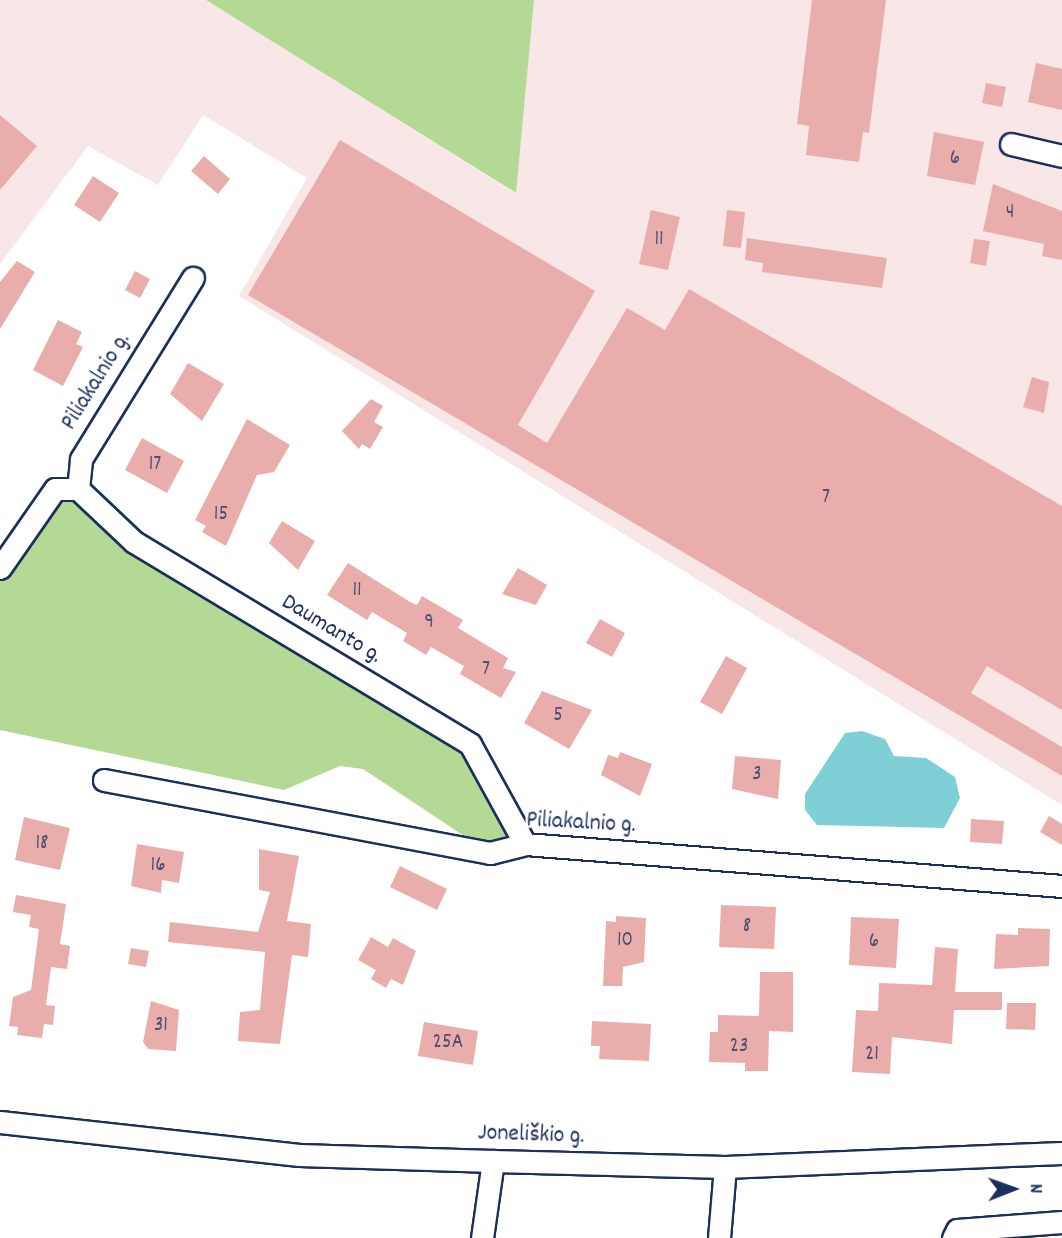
<!DOCTYPE html>
<meta charset="utf-8">
<style>
body{margin:0}
#map{position:relative;width:1062px;height:1238px;overflow:hidden;background:#fff;font-family:Dekko,sans-serif}
div>[style]{position:absolute}
.built>*{inset:0;background:#f8e7e6}
.green>*{inset:0;background:#b4d994}
.water>*{inset:0;background:#7fd0d6}
.building>*{inset:0;background:#e9aeab}
.roads{filter:drop-shadow(2px 0 #1b2f5e) drop-shadow(-2px 0 #1b2f5e) drop-shadow(0 2px #1b2f5e) drop-shadow(0 -2px #1b2f5e)}
.street>*{height:21px;margin:-10.5px;padding:0 10.5px;transform-origin:10.5px;border-radius:10.5px;background:#fff}
span{translate:-50% -50%;white-space:nowrap;text-align:center;line-height:1.15;-webkit-text-stroke:5px #fff;paint-order:stroke}
.number-label{font-size:21px;color:#4e4f71}
.number-label span{-webkit-text-stroke-width:0}
.street-label{font-size:24px;color:#1b2f5e}
.north{position:absolute;left:978px;top:1154px;width:70px;height:70px;-webkit-text-stroke:5px #fff;paint-order:stroke;rotate:89deg;font-size:19px;font-weight:700;line-height:28px;text-align:center;color:#1b2f5e}
.north::after{content:'';display:block;margin:auto;width:24px;height:32px;background:#1b2f5e;clip-path:polygon(50% 0,100% 100%,50% 72%,0 100%)}
</style>
<div id="map">
<div class="built">
<i style="clip-path:polygon(0 0,206px 0,515px 193px,534px 0,1062px 0,1062px 805px,239px 296px,307px 178px,203px 115px,158px 185px,88px 146px,0 264px)"></i>
</div>
<div class="green">
<i style="clip-path:polygon(206px 0,534px 0,516px 193px)"></i>
<i style="clip-path:polygon(55px 489px,78px 489px,103px 518px,470px 744px,525px 844px,490px 853px,363px 769px,340px 766px,284px 790px,0 730px,0 568px)"></i>
</div>
<div class="water">
<i style="clip-path:polygon(862px 731px,885px 739px,894px 756px,926px 758px,955px 777px,960px 798px,944px 828px,817px 825px,805px 810px,805px 794px,845px 733px)"></i>
</div>
<div class="building">
<i style="clip-path:polygon(812px 0,886px 0,869px 133px,863px 132px,859px 162px,806px 155px,809px 126px,797px 124px)"></i>
<i style="clip-path:polygon(1036px 63px,1062px 69px,1062px 110px,1028px 102px)"></i>
<i style="clip-path:polygon(986px 83px,1006px 87px,1002px 107px,982px 103px)"></i>
<i style="clip-path:polygon(0 115px,37px 146px,0 190px)"></i>
<i style="clip-path:polygon(934px 132px,984px 142px,975px 185px,927px 176px)"></i>
<i style="clip-path:polygon(340px 140px,595px 291px,518px 425px,547px 443px,627px 308px,665px 330px,689px 289px,1062px 506px,1062px 710px,987px 666px,971px 693px,1062px 747px,1062px 776px,248px 295px)"></i>
<i style="clip-path:polygon(204px 156px,230px 179px,218px 194px,191px 171px)"></i>
<i style="clip-path:polygon(93px 176px,119px 193px,100px 222px,74px 205px)"></i>
<i style="clip-path:polygon(993px 184px,1062px 211px,1062px 260px,1042px 256px,1044px 244px,983px 231px)"></i>
<i style="clip-path:polygon(651px 210px,680px 217px,668px 270px,639px 264px)"></i>
<i style="clip-path:polygon(727px 210px,745px 212px,741px 248px,723px 246px)"></i>
<i style="clip-path:polygon(747px 238px,887px 258px,882px 288px,762px 272px,763px 263px,745px 260px)"></i>
<i style="clip-path:polygon(974px 239px,990px 241px,986px 266px,970px 263px)"></i>
<i style="clip-path:polygon(17px 261px,35px 272px,0 329px,0 282px)"></i>
<i style="clip-path:polygon(135px 271px,150px 279px,140px 298px,125px 290px)"></i>
<i style="clip-path:polygon(58px 320px,82px 332px,76px 344px,83px 347px,63px 386px,33px 370px)"></i>
<i style="clip-path:polygon(188px 363px,224px 384px,202px 421px,170px 394px)"></i>
<i style="clip-path:polygon(1032px 377px,1049px 382px,1044px 413px,1023px 407px)"></i>
<i style="clip-path:polygon(371px 399px,383px 406px,374px 422px,383px 427px,370px 449px,362px 444px,359px 449px,342px 431px)"></i>
<i style="clip-path:polygon(247px 419px,290px 445px,274px 472px,257px 475px,226px 546px,202px 532px,206px 526px,195px 520px)"></i>
<i style="clip-path:polygon(142px 438px,184px 461px,167px 493px,125px 470px)"></i>
<i style="clip-path:polygon(282px 521px,315px 541px,298px 570px,269px 543px)"></i>
<i style="clip-path:polygon(348px 563px,410px 602px,417px 605px,422px 596px,463px 620px,458px 628px,508px 658px,503px 668px,516px 672px,501px 698px,460px 674px,464px 666px,431px 647px,426px 655px,403px 641px,407px 633px,372px 612px,367px 620px,327px 595px)"></i>
<i style="clip-path:polygon(518px 568px,547px 585px,536px 605px,502px 594px)"></i>
<i style="clip-path:polygon(600px 619px,625px 633px,612px 657px,586px 643px)"></i>
<i style="clip-path:polygon(726px 656px,747px 668px,722px 714px,700px 702px)"></i>
<i style="clip-path:polygon(542px 691px,592px 710px,569px 749px,524px 723px)"></i>
<i style="clip-path:polygon(620px 752px,652px 764px,640px 796px,601px 775px,608px 755px,618px 758px)"></i>
<i style="clip-path:polygon(735px 756px,781px 760px,778px 799px,732px 789px)"></i>
<i style="clip-path:polygon(1049px 816px,1062px 824px,1062px 845px,1040px 832px)"></i>
<i style="clip-path:polygon(24px 817px,70px 828px,60px 870px,15px 860px)"></i>
<i style="clip-path:polygon(971px 819px,1004px 821px,1002px 844px,970px 842px)"></i>
<i style="clip-path:polygon(137px 844px,184px 852px,179px 883px,162px 880px,161px 893px,131px 886px)"></i>
<i style="clip-path:polygon(259px 849px,299px 856px,287px 921px,311px 924px,308px 957px,292px 955px,280px 1044px,238px 1041px,240px 1012px,260px 1010px,265px 952px,168px 942px,170px 922px,258px 932px,270px 892px,259px 890px)"></i>
<i style="clip-path:polygon(400px 866px,447px 889px,437px 910px,390px 887px)"></i>
<i style="clip-path:polygon(16px 895px,66px 904px,60px 944px,70px 946px,67px 969px,51px 967px,46px 1005px,55px 1006px,53px 1025px,44px 1024px,42px 1038px,17px 1035px,18px 1027px,9px 1026px,13px 997px,31px 990px,39px 929px,29px 927px,31px 915px,13px 912px)"></i>
<i style="clip-path:polygon(721px 905px,776px 907px,774px 949px,719px 947px)"></i>
<i style="clip-path:polygon(616px 916px,646px 918px,644px 962px,623px 967px,622px 986px,603px 986px,606px 921px,616px 922px)"></i>
<i style="clip-path:polygon(851px 917px,899px 919px,896px 968px,849px 965px)"></i>
<i style="clip-path:polygon(1018px 928px,1050px 929px,1049px 966px,994px 969px,996px 934px,1018px 935px)"></i>
<i style="clip-path:polygon(371px 937px,388px 947px,393px 938px,416px 951px,403px 985px,391px 979px,386px 988px,371px 979px,376px 970px,358px 960px)"></i>
<i style="clip-path:polygon(935px 947px,958px 949px,955px 992px,1002px 992px,1002px 1010px,954px 1010px,952px 1044px,892px 1037px,890px 1074px,852px 1072px,856px 1010px,878px 1011px,879px 983px,932px 985px)"></i>
<i style="clip-path:polygon(131px 948px,149px 951px,146px 967px,128px 964px)"></i>
<i style="clip-path:polygon(760px 972px,793px 972px,793px 1032px,769px 1031px,768px 1071px,745px 1071px,745px 1063px,709px 1062px,710px 1032px,718px 1032px,718px 1015px,759px 1016px)"></i>
<i style="clip-path:polygon(151px 1001px,179px 1010px,176px 1051px,148px 1049px,143px 1042px)"></i>
<i style="clip-path:polygon(1007px 1003px,1036px 1003px,1035px 1030px,1006px 1029px)"></i>
<i style="clip-path:polygon(592px 1021px,651px 1024px,649px 1061px,599px 1059px,600px 1046px,591px 1046px)"></i>
<i style="clip-path:polygon(424px 1022px,478px 1031px,473px 1065px,418px 1056px)"></i>
</div>
<div class="roads">
<div class="street">
<i style="left:1011px;top:144px;width:52px;rotate:13.2deg"></i>
<i style="left:78px;top:489px;width:77px;rotate:43.4deg"></i>
<i style="left:134px;top:542px;width:392px;rotate:31deg"></i>
<i style="left:470px;top:744px;width:114px;rotate:61.2deg"></i>
<i style="left:0;top:568px;width:96px;rotate:-55.2deg"></i>
<i style="left:55px;top:489px;width:23px"></i>
<i style="left:78px;top:489px;width:30px;rotate:-84deg"></i>
<i style="left:81px;top:459px;width:213px;rotate:-58.3deg"></i>
<i style="left:104px;top:780px;width:393px;rotate:10.7deg"></i>
<i style="left:490px;top:853px;width:36px;rotate:-14deg"></i>
<i style="left:525px;top:844px;width:539px;rotate:4.47deg"></i>
<i style="left:0;top:1122px;width:301px;rotate:6.3deg"></i>
<i style="left:299px;top:1155px;width:194px;rotate:1.8deg"></i>
<i style="left:493px;top:1161px;width:232px;rotate:1.5deg"></i>
<i style="left:725px;top:1167px;width:337px;rotate:-2.4deg"></i>
<i style="left:482px;top:1238px;width:78px;rotate:-81.9deg"></i>
<i style="left:719px;top:1238px;width:71px;rotate:-85.2deg"></i>
<i style="left:953px;top:1238px;width:9px;rotate:-63deg"></i>
<i style="left:957px;top:1230px;width:105px;rotate:-4.4deg"></i>
</div>
</div>
<div class="number-label">
<span style="left:955px;top:159px">6</span>
<span style="left:1010px;top:213px">4</span>
<span style="left:659px;top:240px">11</span>
<span style="left:155px;top:465px">17</span>
<span style="left:826px;top:498px">7</span>
<span style="left:221px;top:515px">15</span>
<span style="left:357px;top:591px">11</span>
<span style="left:429px;top:623px">9</span>
<span style="left:486px;top:670px">7</span>
<span style="left:558px;top:716px">5</span>
<span style="left:757px;top:775px">3</span>
<span style="left:42px;top:844px">18</span>
<span style="left:158px;top:866px">16</span>
<span style="left:747px;top:927px">8</span>
<span style="left:625px;top:941px">10</span>
<span style="left:874px;top:942px">6</span>
<span style="left:161px;top:1026px">31</span>
<span style="left:448px;top:1043px">25A</span>
<span style="left:739px;top:1047px">23</span>
<span style="left:872px;top:1055px">21</span>
</div>
<div class="street-label">
<span style="left:97px;top:382px;rotate:-58deg">Piliakalnio g.</span>
<span style="left:331px;top:630px;rotate:31deg">Daumanto g.</span>
<span style="left:581px;top:824px;rotate:3deg">Piliakalnio g.</span>
<span style="left:531px;top:1136px;rotate:2deg">Joneliškio g.</span>
</div>
<div class="north">N</div>
</div>
